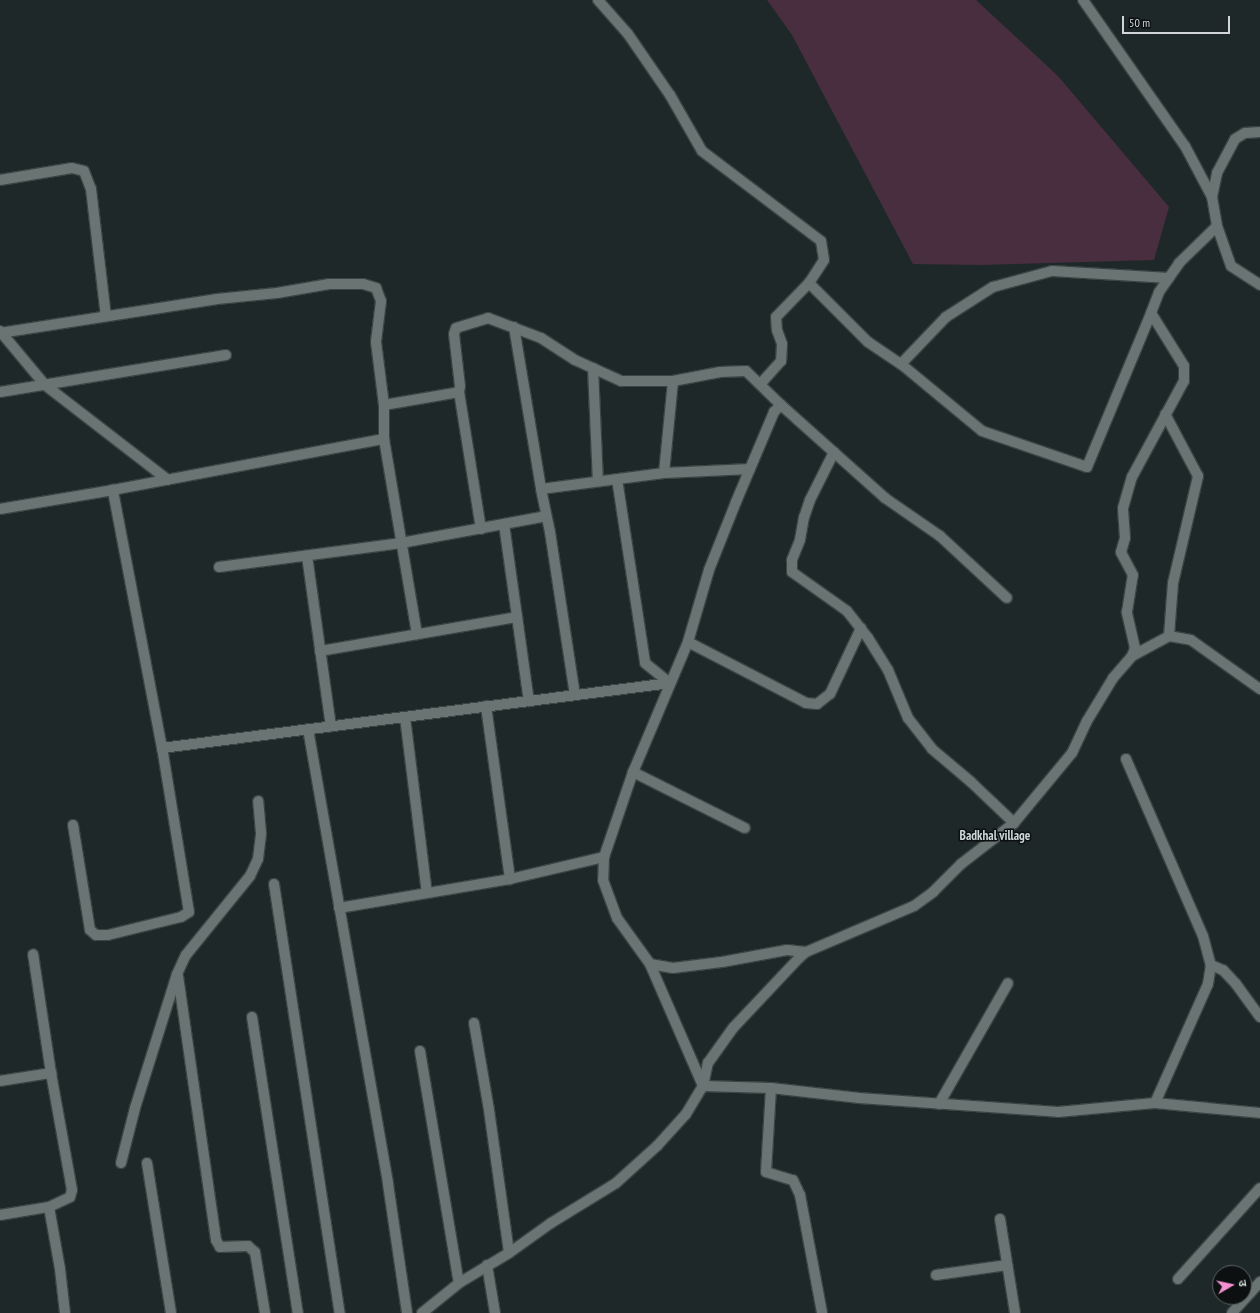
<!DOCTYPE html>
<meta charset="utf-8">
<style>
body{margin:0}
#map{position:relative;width:1260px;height:1313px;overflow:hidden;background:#1e2828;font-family:"PT Sans Narrow","Noto Sans Devanagari",sans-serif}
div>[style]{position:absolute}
.green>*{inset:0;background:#482e3f}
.roads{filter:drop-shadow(1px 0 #3c4444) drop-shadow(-1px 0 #3c4444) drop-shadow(0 1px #3c4444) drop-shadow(0 -1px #3c4444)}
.minor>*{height:10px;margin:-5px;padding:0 5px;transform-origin:5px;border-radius:5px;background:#697473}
span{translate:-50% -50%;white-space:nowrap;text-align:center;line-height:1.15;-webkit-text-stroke:3px #0c1010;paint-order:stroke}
.neighbourhood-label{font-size:13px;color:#cbd8d7;font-weight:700}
.north{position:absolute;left:1212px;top:1265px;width:40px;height:40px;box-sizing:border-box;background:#0c1010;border:1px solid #5b6060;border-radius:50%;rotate:81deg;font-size:11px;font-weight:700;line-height:16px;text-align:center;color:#d1d7d7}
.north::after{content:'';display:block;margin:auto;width:14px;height:18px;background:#f591d3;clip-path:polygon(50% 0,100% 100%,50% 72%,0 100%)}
.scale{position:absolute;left:1122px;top:16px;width:108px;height:18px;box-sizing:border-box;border:2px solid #d1d7d7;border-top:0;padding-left:5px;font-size:12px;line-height:14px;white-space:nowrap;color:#d1d7d7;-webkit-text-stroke:3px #0c1010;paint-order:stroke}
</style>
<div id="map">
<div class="green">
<i style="clip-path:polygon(767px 0,976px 0,1058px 76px,1169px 207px,1154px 260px,979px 265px,913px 264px,792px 35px)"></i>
</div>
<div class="roads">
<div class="minor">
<i style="left:598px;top:0;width:45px;rotate:48.6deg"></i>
<i style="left:628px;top:34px;width:74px;rotate:55.5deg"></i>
<i style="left:670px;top:95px;width:64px;rotate:60.3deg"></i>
<i style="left:702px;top:151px;width:149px;rotate:37.1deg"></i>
<i style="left:821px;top:241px;width:19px;rotate:81deg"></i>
<i style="left:824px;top:260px;width:27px;rotate:123deg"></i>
<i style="left:809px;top:283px;width:47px;rotate:134.1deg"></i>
<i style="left:776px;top:317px;width:13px;rotate:86deg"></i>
<i style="left:777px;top:330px;width:15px;rotate:70deg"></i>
<i style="left:782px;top:344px;width:17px;rotate:93deg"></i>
<i style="left:781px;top:361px;width:31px;rotate:132deg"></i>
<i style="left:1083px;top:0;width:178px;rotate:55.1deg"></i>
<i style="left:1185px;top:146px;width:58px;rotate:62.1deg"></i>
<i style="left:1212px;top:197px;width:29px;rotate:80deg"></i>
<i style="left:1217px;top:226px;width:42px;rotate:70.7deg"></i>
<i style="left:1231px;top:266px;width:35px;rotate:33deg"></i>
<i style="left:0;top:180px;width:73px;rotate:-9.5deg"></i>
<i style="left:72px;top:168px;width:12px;rotate:14deg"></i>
<i style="left:84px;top:171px;width:19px;rotate:69deg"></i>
<i style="left:91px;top:189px;width:128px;rotate:83.3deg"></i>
<i style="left:1212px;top:197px;width:25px;rotate:-78deg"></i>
<i style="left:1217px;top:173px;width:38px;rotate:-62deg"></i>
<i style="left:1235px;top:139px;width:12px;rotate:-31deg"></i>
<i style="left:1245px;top:133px;width:15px;rotate:-4deg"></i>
<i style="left:809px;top:283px;width:83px;rotate:45deg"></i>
<i style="left:868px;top:342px;width:40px;rotate:34deg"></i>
<i style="left:901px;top:364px;width:105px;rotate:39.6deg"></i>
<i style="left:982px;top:431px;width:111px;rotate:18.9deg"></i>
<i style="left:1087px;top:467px;width:167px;rotate:-67.4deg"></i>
<i style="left:514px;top:327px;width:164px;rotate:80.5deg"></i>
<i style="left:541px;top:489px;width:44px;rotate:78.2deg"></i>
<i style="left:550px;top:532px;width:165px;rotate:81.3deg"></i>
<i style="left:0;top:331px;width:70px;rotate:50.2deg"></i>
<i style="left:45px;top:385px;width:155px;rotate:37.7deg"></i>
<i style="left:0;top:333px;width:220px;rotate:-8.9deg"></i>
<i style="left:217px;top:299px;width:60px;rotate:-5.7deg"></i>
<i style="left:277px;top:293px;width:53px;rotate:-9.8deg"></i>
<i style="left:329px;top:284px;width:34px"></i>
<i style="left:363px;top:284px;width:14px;rotate:17deg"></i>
<i style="left:376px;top:288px;width:14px;rotate:69deg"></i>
<i style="left:381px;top:301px;width:41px;rotate:97deg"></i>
<i style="left:376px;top:342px;width:64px;rotate:82.8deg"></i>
<i style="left:384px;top:405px;width:34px;rotate:90deg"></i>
<i style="left:384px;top:439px;width:198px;rotate:80.4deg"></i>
<i style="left:901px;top:364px;width:65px;rotate:-46.2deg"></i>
<i style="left:946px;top:317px;width:56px;rotate:-32.6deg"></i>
<i style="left:993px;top:287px;width:61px;rotate:-15.2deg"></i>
<i style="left:1052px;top:271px;width:117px;rotate:3.4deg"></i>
<i style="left:593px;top:368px;width:113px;rotate:87.5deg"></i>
<i style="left:0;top:392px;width:229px;rotate:-9.3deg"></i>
<i style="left:384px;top:405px;width:76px;rotate:-9.8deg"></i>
<i style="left:781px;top:405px;width:10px;rotate:135deg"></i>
<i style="left:774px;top:412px;width:98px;rotate:112.9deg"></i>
<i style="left:736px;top:502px;width:73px;rotate:111.7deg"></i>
<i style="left:709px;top:570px;width:75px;rotate:106.3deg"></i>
<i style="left:688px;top:642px;width:141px;rotate:112.9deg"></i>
<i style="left:633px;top:772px;width:90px;rotate:108.8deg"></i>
<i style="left:604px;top:857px;width:23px;rotate:92deg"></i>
<i style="left:603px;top:880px;width:40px;rotate:69.8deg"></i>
<i style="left:617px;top:918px;width:57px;rotate:54.3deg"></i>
<i style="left:650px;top:964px;width:133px;rotate:66.5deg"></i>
<i style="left:703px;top:1086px;width:68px;rotate:1.7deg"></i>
<i style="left:771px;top:1088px;width:89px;rotate:6.5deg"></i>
<i style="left:859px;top:1098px;width:199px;rotate:4deg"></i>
<i style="left:1058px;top:1112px;width:97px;rotate:-5.3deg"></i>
<i style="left:1155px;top:1103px;width:105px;rotate:5.4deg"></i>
<i style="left:834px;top:452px;width:54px;rotate:116.6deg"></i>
<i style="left:810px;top:500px;width:18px;rotate:109deg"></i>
<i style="left:804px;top:517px;width:23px;rotate:100deg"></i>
<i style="left:800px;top:540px;width:22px;rotate:112deg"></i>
<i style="left:792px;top:560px;width:12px;rotate:90deg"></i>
<i style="left:792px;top:572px;width:67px;rotate:35.3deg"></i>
<i style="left:847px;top:611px;width:34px;rotate:52deg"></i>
<i style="left:868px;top:638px;width:38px;rotate:58deg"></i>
<i style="left:888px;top:670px;width:52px;rotate:67.4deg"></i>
<i style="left:908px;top:718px;width:39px;rotate:52deg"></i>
<i style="left:932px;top:749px;width:51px;rotate:40.2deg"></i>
<i style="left:971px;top:782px;width:59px;rotate:43.6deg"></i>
<i style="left:664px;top:473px;width:92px;rotate:-84.4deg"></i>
<i style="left:617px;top:479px;width:186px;rotate:81.3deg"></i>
<i style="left:645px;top:663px;width:32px;rotate:39deg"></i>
<i style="left:541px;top:489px;width:124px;rotate:-7.4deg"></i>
<i style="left:664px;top:473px;width:86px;rotate:-2.7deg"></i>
<i style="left:0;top:509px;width:115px;rotate:-9.5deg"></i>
<i style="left:113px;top:490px;width:276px;rotate:-10.7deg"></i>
<i style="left:504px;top:524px;width:179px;rotate:82deg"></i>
<i style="left:481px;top:529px;width:139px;rotate:-99.1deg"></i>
<i style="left:459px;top:392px;width:6px;rotate:-81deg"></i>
<i style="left:460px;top:386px;width:52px;rotate:-96.6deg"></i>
<i style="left:454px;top:334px;width:6px;rotate:-72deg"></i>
<i style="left:456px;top:328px;width:34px;rotate:-17deg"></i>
<i style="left:488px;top:318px;width:57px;rotate:20.7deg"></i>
<i style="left:541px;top:338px;width:40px;rotate:32.9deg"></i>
<i style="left:575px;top:360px;width:51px;rotate:24.5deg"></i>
<i style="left:621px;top:381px;width:52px"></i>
<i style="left:673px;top:381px;width:48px;rotate:-10.8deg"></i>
<i style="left:720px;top:372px;width:26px;rotate:-2deg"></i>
<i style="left:746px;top:371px;width:49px;rotate:44.2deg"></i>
<i style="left:781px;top:405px;width:140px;rotate:41.8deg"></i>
<i style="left:885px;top:498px;width:67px;rotate:34.6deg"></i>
<i style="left:940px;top:536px;width:91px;rotate:42.8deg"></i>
<i style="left:307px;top:556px;width:172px;rotate:82deg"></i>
<i style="left:219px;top:567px;width:184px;rotate:-7.5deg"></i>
<i style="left:401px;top:543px;width:147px;rotate:-10.5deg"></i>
<i style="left:1169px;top:636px;width:22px;rotate:10deg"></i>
<i style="left:1191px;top:640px;width:85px;rotate:35.4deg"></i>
<i style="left:688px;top:642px;width:133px;rotate:27.3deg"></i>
<i style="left:806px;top:703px;width:11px;rotate:5deg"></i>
<i style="left:817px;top:704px;width:16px;rotate:-38deg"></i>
<i style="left:830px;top:694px;width:73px;rotate:-64.8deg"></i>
<i style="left:320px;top:651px;width:200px;rotate:-9.8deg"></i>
<i style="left:1132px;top:656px;width:42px;rotate:-28.4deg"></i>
<i style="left:1169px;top:636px;width:53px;rotate:-85.7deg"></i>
<i style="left:1173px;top:583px;width:110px;rotate:-76.8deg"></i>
<i style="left:1198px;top:476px;width:70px;rotate:-118deg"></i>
<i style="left:486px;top:706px;width:175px;rotate:82.1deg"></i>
<i style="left:405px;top:717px;width:177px;rotate:82.9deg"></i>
<i style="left:308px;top:729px;width:462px;rotate:80deg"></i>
<i style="left:388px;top:1184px;width:130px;rotate:81.6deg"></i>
<i style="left:162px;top:748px;width:512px;rotate:-7.29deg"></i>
<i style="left:1126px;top:759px;width:193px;rotate:66.5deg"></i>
<i style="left:1203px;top:936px;width:30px;rotate:75deg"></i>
<i style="left:1211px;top:965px;width:19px;rotate:99deg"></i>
<i style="left:1208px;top:984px;width:130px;rotate:114deg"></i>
<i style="left:633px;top:772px;width:125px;rotate:26.6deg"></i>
<i style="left:73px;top:825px;width:106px;rotate:80.8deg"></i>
<i style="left:90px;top:930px;width:8px;rotate:40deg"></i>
<i style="left:96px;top:935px;width:12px"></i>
<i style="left:108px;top:935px;width:75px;rotate:-13.9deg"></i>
<i style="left:181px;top:917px;width:9px;rotate:-32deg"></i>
<i style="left:189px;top:912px;width:166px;rotate:-99.3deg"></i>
<i style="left:162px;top:748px;width:263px;rotate:-100.8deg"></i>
<i style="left:274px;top:884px;width:434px;rotate:81.3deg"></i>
<i style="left:339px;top:908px;width:173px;rotate:-9.6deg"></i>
<i style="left:510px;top:879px;width:97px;rotate:-13.2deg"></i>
<i style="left:650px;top:964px;width:23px;rotate:10deg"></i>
<i style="left:673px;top:968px;width:49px;rotate:-7deg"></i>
<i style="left:722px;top:962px;width:66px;rotate:-10.5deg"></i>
<i style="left:787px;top:950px;width:19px;rotate:6deg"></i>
<i style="left:1211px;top:965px;width:13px;rotate:23deg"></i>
<i style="left:1223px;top:970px;width:19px;rotate:47deg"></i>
<i style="left:1236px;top:984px;width:41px;rotate:54deg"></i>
<i style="left:178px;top:976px;width:267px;rotate:81.8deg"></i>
<i style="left:216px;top:1240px;width:8px;rotate:60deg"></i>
<i style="left:220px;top:1247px;width:28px;rotate:-2deg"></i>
<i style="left:248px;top:1246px;width:9px;rotate:41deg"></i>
<i style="left:255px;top:1252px;width:62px;rotate:80.7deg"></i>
<i style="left:252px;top:1017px;width:300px;rotate:81.2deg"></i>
<i style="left:474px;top:1023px;width:88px;rotate:80.2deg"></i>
<i style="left:489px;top:1110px;width:144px;rotate:82deg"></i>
<i style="left:420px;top:1051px;width:235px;rotate:80.5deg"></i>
<i style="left:0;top:1081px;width:52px;rotate:-8.9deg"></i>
<i style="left:771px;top:1088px;width:84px;rotate:93.4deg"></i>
<i style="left:766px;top:1172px;width:28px;rotate:17deg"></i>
<i style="left:793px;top:1180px;width:17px;rotate:65deg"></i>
<i style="left:800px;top:1195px;width:120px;rotate:79.4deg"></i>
<i style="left:939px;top:1104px;width:139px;rotate:-60.3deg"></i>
<i style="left:121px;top:1163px;width:57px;rotate:-75.7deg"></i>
<i style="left:135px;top:1108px;width:140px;rotate:-72.6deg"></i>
<i style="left:177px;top:974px;width:21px;rotate:-65deg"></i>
<i style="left:186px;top:955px;width:102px;rotate:-51deg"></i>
<i style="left:250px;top:876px;width:19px;rotate:-65deg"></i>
<i style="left:258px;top:859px;width:26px;rotate:-83deg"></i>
<i style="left:261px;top:833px;width:32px;rotate:-95deg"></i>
<i style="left:147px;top:1163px;width:152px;rotate:80.9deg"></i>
<i style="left:49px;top:1207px;width:63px;rotate:79.9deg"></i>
<i style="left:60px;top:1269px;width:44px;rotate:83.5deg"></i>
<i style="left:0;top:1215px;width:50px;rotate:-9.3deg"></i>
<i style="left:49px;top:1207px;width:23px;rotate:-25deg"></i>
<i style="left:70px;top:1197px;width:7px;rotate:-74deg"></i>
<i style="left:72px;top:1190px;width:119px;rotate:-100.2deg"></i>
<i style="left:51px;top:1073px;width:120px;rotate:-98.6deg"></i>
<i style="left:1000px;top:1219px;width:95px;rotate:80.9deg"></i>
<i style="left:487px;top:1265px;width:49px;rotate:80.5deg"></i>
<i style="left:936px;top:1275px;width:72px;rotate:-8deg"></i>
<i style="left:1178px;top:1279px;width:122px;rotate:-48deg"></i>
<i style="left:422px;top:1313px;width:48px;rotate:-39deg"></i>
<i style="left:459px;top:1283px;width:58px;rotate:-31deg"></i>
<i style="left:509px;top:1253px;width:52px;rotate:-35.5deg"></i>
<i style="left:551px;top:1223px;width:76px;rotate:-31.6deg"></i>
<i style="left:616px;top:1183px;width:55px;rotate:-42.1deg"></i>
<i style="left:657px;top:1146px;width:43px;rotate:-47.8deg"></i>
<i style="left:686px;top:1114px;width:33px;rotate:-59deg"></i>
<i style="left:703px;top:1086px;width:24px;rotate:-78deg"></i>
<i style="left:708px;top:1063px;width:43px;rotate:-54.5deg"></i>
<i style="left:733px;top:1028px;width:96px;rotate:-46.7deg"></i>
<i style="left:799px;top:958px;width:9px;rotate:-41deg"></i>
<i style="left:806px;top:952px;width:117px;rotate:-23.1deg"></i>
<i style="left:914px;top:906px;width:24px;rotate:-36deg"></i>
<i style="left:933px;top:892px;width:40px;rotate:-45deg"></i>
<i style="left:961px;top:864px;width:67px;rotate:-37.7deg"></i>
<i style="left:1014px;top:823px;width:91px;rotate:-50.4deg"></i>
<i style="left:1072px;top:753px;width:35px;rotate:-65deg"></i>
<i style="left:1087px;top:721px;width:50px;rotate:-58.8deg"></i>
<i style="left:1113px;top:678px;width:29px;rotate:-49deg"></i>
<i style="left:1132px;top:656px;width:9px;rotate:-69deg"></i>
<i style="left:1135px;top:648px;width:37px;rotate:-103deg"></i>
<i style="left:1127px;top:612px;width:37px;rotate:-81deg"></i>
<i style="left:1133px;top:575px;width:26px;rotate:-118deg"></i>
<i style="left:1121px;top:552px;width:15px;rotate:-74deg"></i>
<i style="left:1125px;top:538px;width:30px;rotate:-94deg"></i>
<i style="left:1123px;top:508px;width:32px;rotate:-74deg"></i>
<i style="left:1132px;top:477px;width:109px;rotate:-61.6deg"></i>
<i style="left:1184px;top:381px;width:15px;rotate:-90deg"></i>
<i style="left:1184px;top:366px;width:62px;rotate:-121.9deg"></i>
<i style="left:1151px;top:313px;width:22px;rotate:-69deg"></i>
<i style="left:1159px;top:292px;width:35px;rotate:-55deg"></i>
<i style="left:1179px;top:263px;width:53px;rotate:-44.2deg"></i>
<i style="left:1232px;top:1313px;width:42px;rotate:-47.9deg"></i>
</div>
</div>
<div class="neighbourhood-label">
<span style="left:995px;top:836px">Badkhal village</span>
</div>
<div class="north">उ</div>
<div class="scale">50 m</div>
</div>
